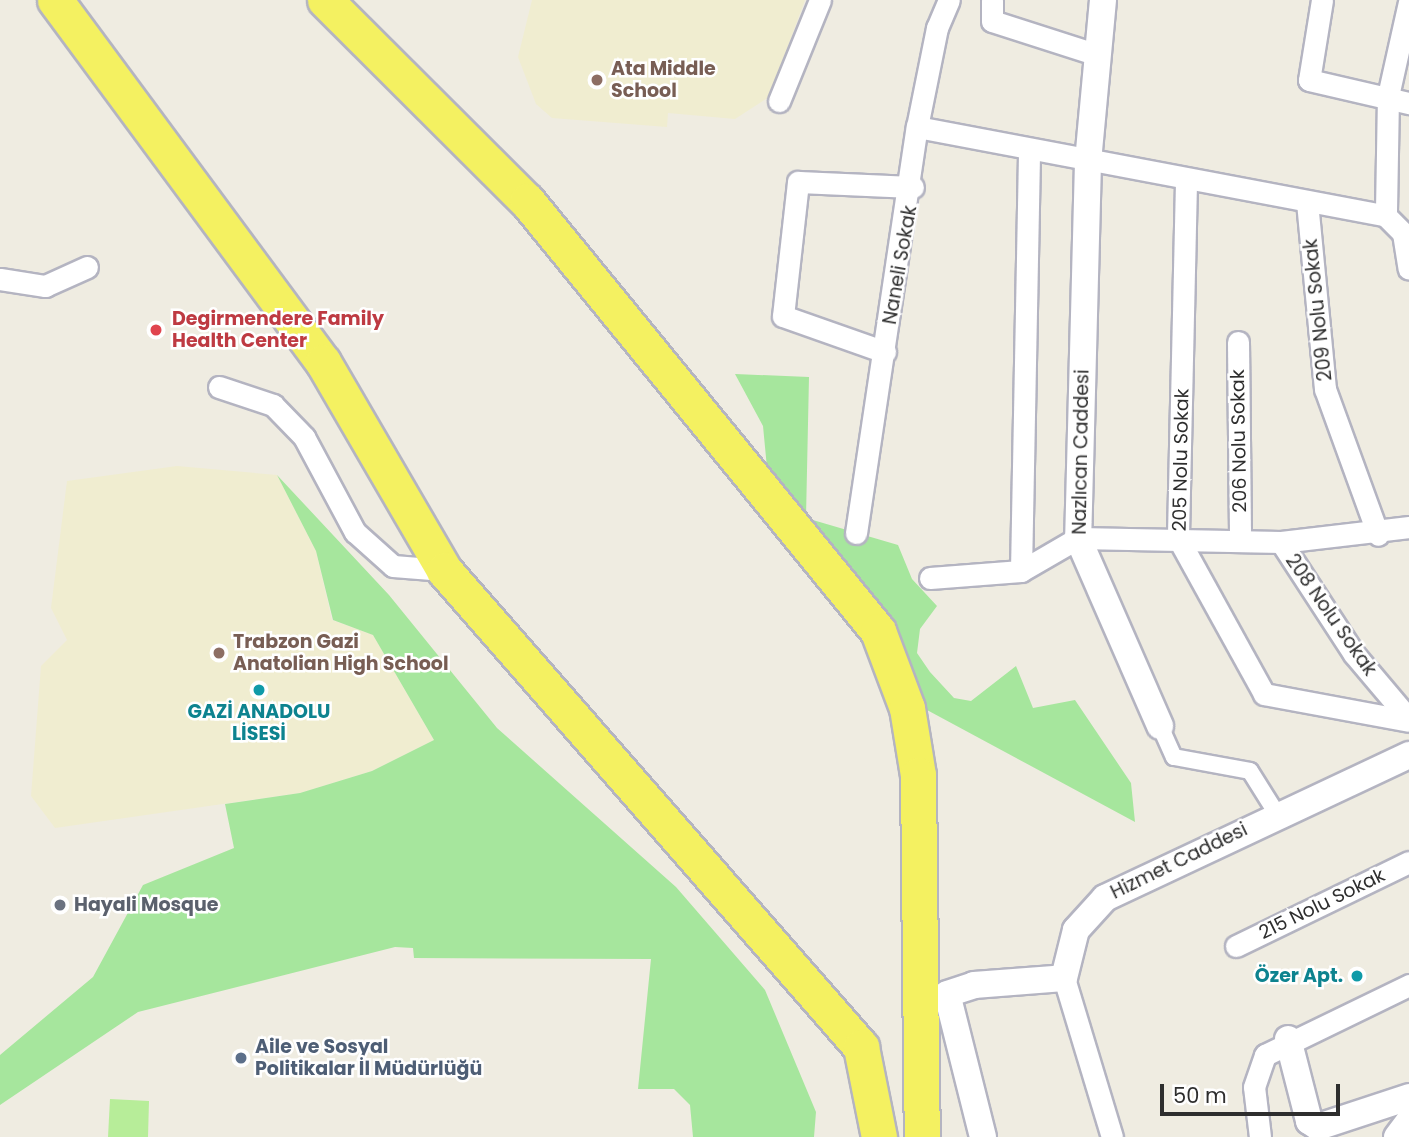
<!DOCTYPE html>
<meta charset="utf-8">
<style>
body{margin:0}
#map{position:relative;width:1409px;height:1137px;overflow:hidden;background:#efece1;font-family:Poppins,sans-serif}
div>[style]{position:absolute}
.education>*{inset:0;background:#f0edd0}
.green>*{inset:0;background:#a6e69d}
.pitch>*{inset:0;background:#b7ed99}
.roads{filter:drop-shadow(2px 0 #b4b4c1) drop-shadow(-2px 0 #b4b4c1) drop-shadow(0 2px #b4b4c1) drop-shadow(0 -2px #b4b4c1)}
.pedestrian>*{height:16px;margin:-8px;padding:0 8px;transform-origin:8px;border-radius:8px;background:#fff}
.minor>*{height:21px;margin:-10.5px;padding:0 10.5px;transform-origin:10.5px;border-radius:10.5px;background:#fff}
.tertiary>*{height:26px;margin:-13px;padding:0 13px;transform-origin:13px;border-radius:13px;background:#fff}
.primary>*{height:35px;margin:-17.5px;padding:0 17.5px;transform-origin:17.5px;border-radius:17.5px;background:#f4f161}
.dots>*{width:19px;height:19px;translate:-50% -50%;box-sizing:border-box;border:4px solid #fff;border-radius:50%}
span{translate:-50% -50%;white-space:nowrap;text-align:center;line-height:1.15;-webkit-text-stroke:5px #fff;paint-order:stroke}
.education-label{font-size:19px;color:#785e54;font-weight:700}
.left{translate:0 -50%;text-align:left}
.street-label{font-size:19px;color:#2e2e2e}
.health-label{font-size:19px;color:#be3a42;font-weight:700}
.culture-label{font-size:19px;color:#0d838f;font-weight:700}
.right{translate:-100% -50%;text-align:right}
.worship-label{font-size:19px;color:#5b616d;font-weight:700}
.service-label{font-size:19px;color:#4e5e75;font-weight:700}
.scale{position:absolute;left:1160px;top:1084px;width:180px;height:32px;box-sizing:border-box;border:4px solid #2e2e2e;border-top:0;padding-left:9px;font-size:21px;line-height:24px;white-space:nowrap;color:#2e2e2e;-webkit-text-stroke:5px #fff;paint-order:stroke}
</style>
<div id="map">
<div class="education">
<i style="clip-path:polygon(532px 0,805px 0,769px 97px,735px 119px,668px 113px,667px 127px,552px 118px,536px 104px,518px 57px)"></i>
<i style="clip-path:polygon(177px 466px,277px 475px,316px 551px,332px 620px,373px 635px,434px 740px,372px 771px,300px 793px,55px 828px,31px 796px,41px 666px,67px 640px,51px 608px,67px 481px)"></i>
</div>
<div class="green">
<i style="clip-path:polygon(735px 374px,809px 377px,806px 518px,898px 545px,912px 579px,937px 606px,920px 629px,917px 653px,930px 672px,954px 698px,971px 701px,1016px 666px,1033px 708px,1075px 700px,1131px 783px,1135px 822px,927px 710px,887px 617px,799px 519px,767px 468px,763px 426px)"></i>
<i style="clip-path:polygon(277px 475px,389px 595px,497px 728px,676px 887px,765px 990px,816px 1112px,814px 1137px,693px 1137px,690px 1105px,674px 1089px,638px 1089px,651px 959px,414px 958px,413px 948px,395px 947px,138px 1012px,0 1105px,0 1055px,93px 977px,143px 885px,234px 848px,225px 804px,300px 793px,372px 771px,434px 740px,373px 635px,333px 620px,316px 551px)"></i>
</div>
<div class="pitch">
<i style="clip-path:polygon(110px 1099px,149px 1101px,148px 1137px,108px 1137px)"></i>
</div>
<div class="roads">
<div class="pedestrian">
<i style="left:1160px;top:726px;width:34px;rotate:66deg"></i>
<i style="left:1174px;top:757px;width:77px;rotate:10.4deg"></i>
<i style="left:1250px;top:771px;width:51px;rotate:57.9deg"></i>
</div>
<div class="minor">
<i style="left:992px;top:0;width:21px;rotate:90deg"></i>
<i style="left:992px;top:21px;width:108px;rotate:17.8deg"></i>
<i style="left:1322px;top:0;width:81px;rotate:99.2deg"></i>
<i style="left:1309px;top:80px;width:103px;rotate:13deg"></i>
<i style="left:1409px;top:2px;width:96px;rotate:102.6deg"></i>
<i style="left:1388px;top:96px;width:120px;rotate:91deg"></i>
<i style="left:1386px;top:216px;width:24px;rotate:45deg"></i>
<i style="left:1403px;top:233px;width:36px;rotate:81deg"></i>
<i style="left:779px;top:101px;width:109px;rotate:-67.9deg"></i>
<i style="left:917px;top:127px;width:477px;rotate:10.7deg"></i>
<i style="left:1186px;top:182px;width:356px;rotate:91.3deg"></i>
<i style="left:1178px;top:538px;width:178px;rotate:61.1deg"></i>
<i style="left:1264px;top:694px;width:147px;rotate:10.5deg"></i>
<i style="left:1307px;top:202px;width:188px;rotate:84.5deg"></i>
<i style="left:1325px;top:389px;width:155px;rotate:70deg"></i>
<i style="left:0;top:279px;width:46px;rotate:8.8deg"></i>
<i style="left:45px;top:286px;width:46px;rotate:-24.3deg"></i>
<i style="left:1238px;top:342px;width:198px;rotate:89.4deg"></i>
<i style="left:885px;top:352px;width:108px;rotate:-160.6deg"></i>
<i style="left:783px;top:316px;width:135px;rotate:-83.6deg"></i>
<i style="left:798px;top:182px;width:115px;rotate:2.5deg"></i>
<i style="left:219px;top:387px;width:57px;rotate:18.4deg"></i>
<i style="left:273px;top:405px;width:45px;rotate:45.9deg"></i>
<i style="left:304px;top:437px;width:108px;rotate:61.8deg"></i>
<i style="left:355px;top:532px;width:51px;rotate:41.8deg"></i>
<i style="left:393px;top:566px;width:51px;rotate:4.5deg"></i>
<i style="left:856px;top:533px;width:411px;rotate:-81.5deg"></i>
<i style="left:917px;top:127px;width:101px;rotate:-78.6deg"></i>
<i style="left:937px;top:28px;width:30px;rotate:-67deg"></i>
<i style="left:1281px;top:542px;width:134px;rotate:56.9deg"></i>
<i style="left:1354px;top:654px;width:85px;rotate:49.8deg"></i>
<i style="left:1021px;top:571px;width:419px;rotate:-88.9deg"></i>
<i style="left:930px;top:578px;width:91px;rotate:-4.4deg"></i>
<i style="left:1021px;top:571px;width:66px;rotate:-30.1deg"></i>
<i style="left:1078px;top:538px;width:203px;rotate:1.1deg"></i>
<i style="left:1281px;top:542px;width:129px;rotate:-6.7deg"></i>
<i style="left:1236px;top:946px;width:192px;rotate:-25.9deg"></i>
<i style="left:1064px;top:978px;width:166px;rotate:73.2deg"></i>
<i style="left:1260px;top:1137px;width:50px;rotate:-96.8deg"></i>
<i style="left:1254px;top:1087px;width:34px;rotate:-71deg"></i>
<i style="left:1265px;top:1055px;width:160px;rotate:-25.9deg"></i>
</div>
<div class="tertiary">
<i style="left:1103px;top:0;width:163px;rotate:95.3deg"></i>
<i style="left:1088px;top:162px;width:376px;rotate:91.5deg"></i>
<i style="left:1078px;top:538px;width:205px;rotate:66.4deg"></i>
<i style="left:1288px;top:1039px;width:85px;rotate:75.6deg"></i>
<i style="left:1309px;top:1121px;width:11px;rotate:34deg"></i>
<i style="left:1318px;top:1127px;width:96px;rotate:-18.2deg"></i>
<i style="left:983px;top:1137px;width:147px;rotate:-104.1deg"></i>
<i style="left:947px;top:994px;width:28px;rotate:-18deg"></i>
<i style="left:974px;top:985px;width:90px;rotate:-4.4deg"></i>
<i style="left:1064px;top:978px;width:49px;rotate:-76deg"></i>
<i style="left:1076px;top:930px;width:43px;rotate:-47.8deg"></i>
<i style="left:1105px;top:898px;width:336px;rotate:-25.2deg"></i>
<i style="left:1397px;top:1137px;width:20px;rotate:-53deg"></i>
</div>
<div class="primary">
<i style="left:55px;top:0;width:450px;rotate:53.5deg"></i>
<i style="left:323px;top:362px;width:241px;rotate:59.8deg"></i>
<i style="left:444px;top:570px;width:634px;rotate:48.84deg"></i>
<i style="left:861px;top:1047px;width:92px;rotate:78.7deg"></i>
<i style="left:325px;top:0;width:285px;rotate:44.9deg"></i>
<i style="left:527px;top:201px;width:555px;rotate:50.78deg"></i>
<i style="left:878px;top:631px;width:82px;rotate:69.4deg"></i>
<i style="left:907px;top:708px;width:68px;rotate:80.7deg"></i>
<i style="left:918px;top:775px;width:362px;rotate:89.4deg"></i>
</div>
</div>
<div class="dots">
<i style="left:597px;top:80px;background:#8d6e63"></i>
<i style="left:156px;top:330px;background:#e0444e"></i>
<i style="left:219px;top:653px;background:#8d6e63"></i>
<i style="left:259px;top:690px;background:#0f9aa8"></i>
<i style="left:60px;top:905px;background:#6b7280"></i>
<i style="left:1357px;top:976px;background:#0f9aa8"></i>
<i style="left:241px;top:1058px;background:#5c6f8a"></i>
</div>
<div class="education-label">
<span class="left" style="left:611px;top:80px">Ata Middle<br>School</span>
<span class="left" style="left:233px;top:653px">Trabzon Gazi<br>Anatolian High School</span>
</div>
<div class="street-label">
<span style="left:900px;top:265px;rotate:-80deg">Naneli Sokak</span>
<span style="left:1318px;top:310px;rotate:-96deg">209 Nolu Sokak</span>
<span style="left:1239px;top:441px;rotate:-91deg">206 Nolu Sokak</span>
<span style="left:1081px;top:452px;rotate:-89deg">Nazlıcan Caddesi</span>
<span style="left:1181px;top:460px;rotate:-89deg">205 Nolu Sokak</span>
<span style="left:1331px;top:615px;rotate:55deg">208 Nolu Sokak</span>
<span style="left:1179px;top:861px;rotate:-26deg">Hizmet Caddesi</span>
<span style="left:1322px;top:904px;rotate:-26deg">215 Nolu Sokak</span>
</div>
<div class="health-label">
<span class="left" style="left:172px;top:330px">Degirmendere Family<br>Health Center</span>
</div>
<div class="culture-label">
<span style="left:259px;top:723px">GAZİ ANADOLU<br>LİSESİ</span>
<span class="right" style="left:1343px;top:976px">Özer Apt.</span>
</div>
<div class="worship-label">
<span class="left" style="left:74px;top:905px">Hayali Mosque</span>
</div>
<div class="service-label">
<span class="left" style="left:255px;top:1058px">Aile ve Sosyal<br>Politikalar İl Müdürlüğü</span>
</div>
<div class="scale">50 m</div>
</div>
